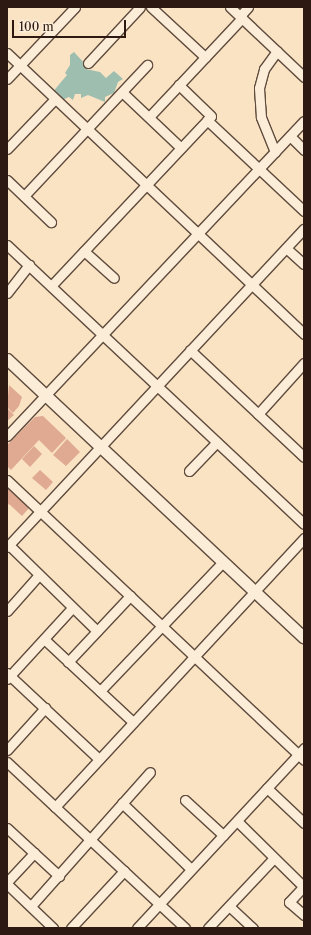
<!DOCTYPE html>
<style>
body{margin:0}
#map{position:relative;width:311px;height:935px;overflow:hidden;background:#fae3c3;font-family:"Libre Caslon Text",serif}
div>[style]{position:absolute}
.water>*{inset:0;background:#9ebeb0}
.building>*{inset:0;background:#e0a992}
.roads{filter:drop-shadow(1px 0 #604c3e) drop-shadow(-1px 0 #604c3e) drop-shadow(0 1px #604c3e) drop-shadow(0 -1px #604c3e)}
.minor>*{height:9px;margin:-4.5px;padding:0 4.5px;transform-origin:4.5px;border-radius:4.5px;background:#fcedd8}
.tertiary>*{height:11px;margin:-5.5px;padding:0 5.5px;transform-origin:5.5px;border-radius:5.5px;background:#fcedd8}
span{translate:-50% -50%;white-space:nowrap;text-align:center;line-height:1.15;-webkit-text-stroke:3px #fcedd8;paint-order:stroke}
.frame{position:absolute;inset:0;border:8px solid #2d1912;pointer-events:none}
.scale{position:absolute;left:12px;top:20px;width:114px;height:18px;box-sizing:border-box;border:2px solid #2d1912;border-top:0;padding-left:5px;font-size:12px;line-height:14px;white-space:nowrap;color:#2d1912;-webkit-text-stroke:3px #fcedd8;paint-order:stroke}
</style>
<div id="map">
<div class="water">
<i style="clip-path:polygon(74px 52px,86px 65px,86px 69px,100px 72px,106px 78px,114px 71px,123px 79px,118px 82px,114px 93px,105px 97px,105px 102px,88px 95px,81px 98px,81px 94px,75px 94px,73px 100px,69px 97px,60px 101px,51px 94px,67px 75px,65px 73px,70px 65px,70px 55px)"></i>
</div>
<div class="building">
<i style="clip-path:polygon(9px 385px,22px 397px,19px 406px,9px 397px,19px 406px,13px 413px,7px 407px)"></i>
<i style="clip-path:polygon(7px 408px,14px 415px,7px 421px)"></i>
<i style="clip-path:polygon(43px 416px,66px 438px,52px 453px,39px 440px,11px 470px,7px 466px,7px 445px,35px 417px)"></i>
<i style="clip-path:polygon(67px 439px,80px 452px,66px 466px,53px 455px)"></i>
<i style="clip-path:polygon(34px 446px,42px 454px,30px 467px,22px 459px)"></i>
<i style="clip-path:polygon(40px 470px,53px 482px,46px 490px,32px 478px)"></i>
<i style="clip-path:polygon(8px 488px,30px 507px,22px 516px,9px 504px,7px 506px)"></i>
</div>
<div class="roads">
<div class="minor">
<i style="left:151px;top:7px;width:74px;rotate:42.8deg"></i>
<i style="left:230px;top:7px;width:102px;rotate:43.4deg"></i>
<i style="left:240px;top:16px;width:12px;rotate:-48deg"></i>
<i style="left:7px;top:53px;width:409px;rotate:43.4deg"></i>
<i style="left:88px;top:63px;width:76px;rotate:-47.1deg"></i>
<i style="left:7px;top:79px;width:99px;rotate:-46.6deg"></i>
<i style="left:122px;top:92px;width:81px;rotate:43.5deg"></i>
<i style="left:149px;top:117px;width:136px;rotate:-46.8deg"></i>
<i style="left:207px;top:120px;width:133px;rotate:43.2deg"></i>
<i style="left:290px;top:136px;width:20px;rotate:45deg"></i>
<i style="left:7px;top:149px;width:68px;rotate:-46.2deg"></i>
<i style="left:275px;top:152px;width:38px;rotate:-112deg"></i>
<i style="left:261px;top:117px;width:29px;rotate:-94deg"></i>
<i style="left:259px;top:88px;width:20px;rotate:-75deg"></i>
<i style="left:264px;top:69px;width:22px;rotate:-54deg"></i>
<i style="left:7px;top:180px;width:61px;rotate:43.7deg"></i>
<i style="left:24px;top:196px;width:180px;rotate:-46.8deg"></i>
<i style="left:7px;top:245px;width:407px;rotate:43.2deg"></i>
<i style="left:286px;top:248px;width:24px;rotate:42deg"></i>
<i style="left:84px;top:251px;width:40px;rotate:42deg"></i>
<i style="left:51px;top:286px;width:233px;rotate:-46.7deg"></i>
<i style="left:211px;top:116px;width:45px;rotate:-135.9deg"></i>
<i style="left:7px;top:293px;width:36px;rotate:-52deg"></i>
<i style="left:190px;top:350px;width:156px;rotate:43.2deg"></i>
<i style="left:258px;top:414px;width:69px;rotate:-48deg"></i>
<i style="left:7px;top:436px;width:433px;rotate:-46.7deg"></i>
<i style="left:189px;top:471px;width:40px;rotate:-46deg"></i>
<i style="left:7px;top:480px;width:408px;rotate:43.3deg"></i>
<i style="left:9px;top:545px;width:123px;rotate:44.3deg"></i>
<i style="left:7px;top:547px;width:435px;rotate:-47deg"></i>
<i style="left:7px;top:611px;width:48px;rotate:-48.4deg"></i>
<i style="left:44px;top:639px;width:122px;rotate:43deg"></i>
<i style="left:68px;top:662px;width:91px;rotate:-46.8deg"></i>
<i style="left:7px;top:673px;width:126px;rotate:43.1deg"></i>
<i style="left:7px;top:679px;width:96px;rotate:-47.5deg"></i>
<i style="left:100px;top:691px;width:178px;rotate:-46.4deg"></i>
<i style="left:7px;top:750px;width:57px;rotate:-47.9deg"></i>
<i style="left:7px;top:762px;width:243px;rotate:43deg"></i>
<i style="left:267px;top:788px;width:51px;rotate:43.4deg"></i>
<i style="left:185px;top:800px;width:52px;rotate:42.6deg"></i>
<i style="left:122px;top:803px;width:95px;rotate:43.7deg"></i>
<i style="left:55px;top:807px;width:367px;rotate:-47.2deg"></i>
<i style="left:237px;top:821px;width:94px;rotate:44.6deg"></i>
<i style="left:7px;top:828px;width:71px;rotate:42.7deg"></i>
<i style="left:7px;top:882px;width:40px;rotate:-47deg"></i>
<i style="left:7px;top:884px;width:64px;rotate:43.7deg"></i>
<i style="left:304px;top:886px;width:22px;rotate:133deg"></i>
<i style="left:289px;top:902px;width:20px;rotate:41deg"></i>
<i style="left:31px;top:906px;width:179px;rotate:-48.4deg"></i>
<i style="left:229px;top:906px;width:33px;rotate:43deg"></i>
<i style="left:71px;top:928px;width:78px;rotate:-47.1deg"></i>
<i style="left:137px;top:928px;width:246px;rotate:-47.1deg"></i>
<i style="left:208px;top:928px;width:96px;rotate:-46.7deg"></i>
</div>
<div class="tertiary">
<i style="left:7px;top:359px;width:407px;rotate:43.2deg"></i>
</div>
</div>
<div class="frame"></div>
<div class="scale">100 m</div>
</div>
